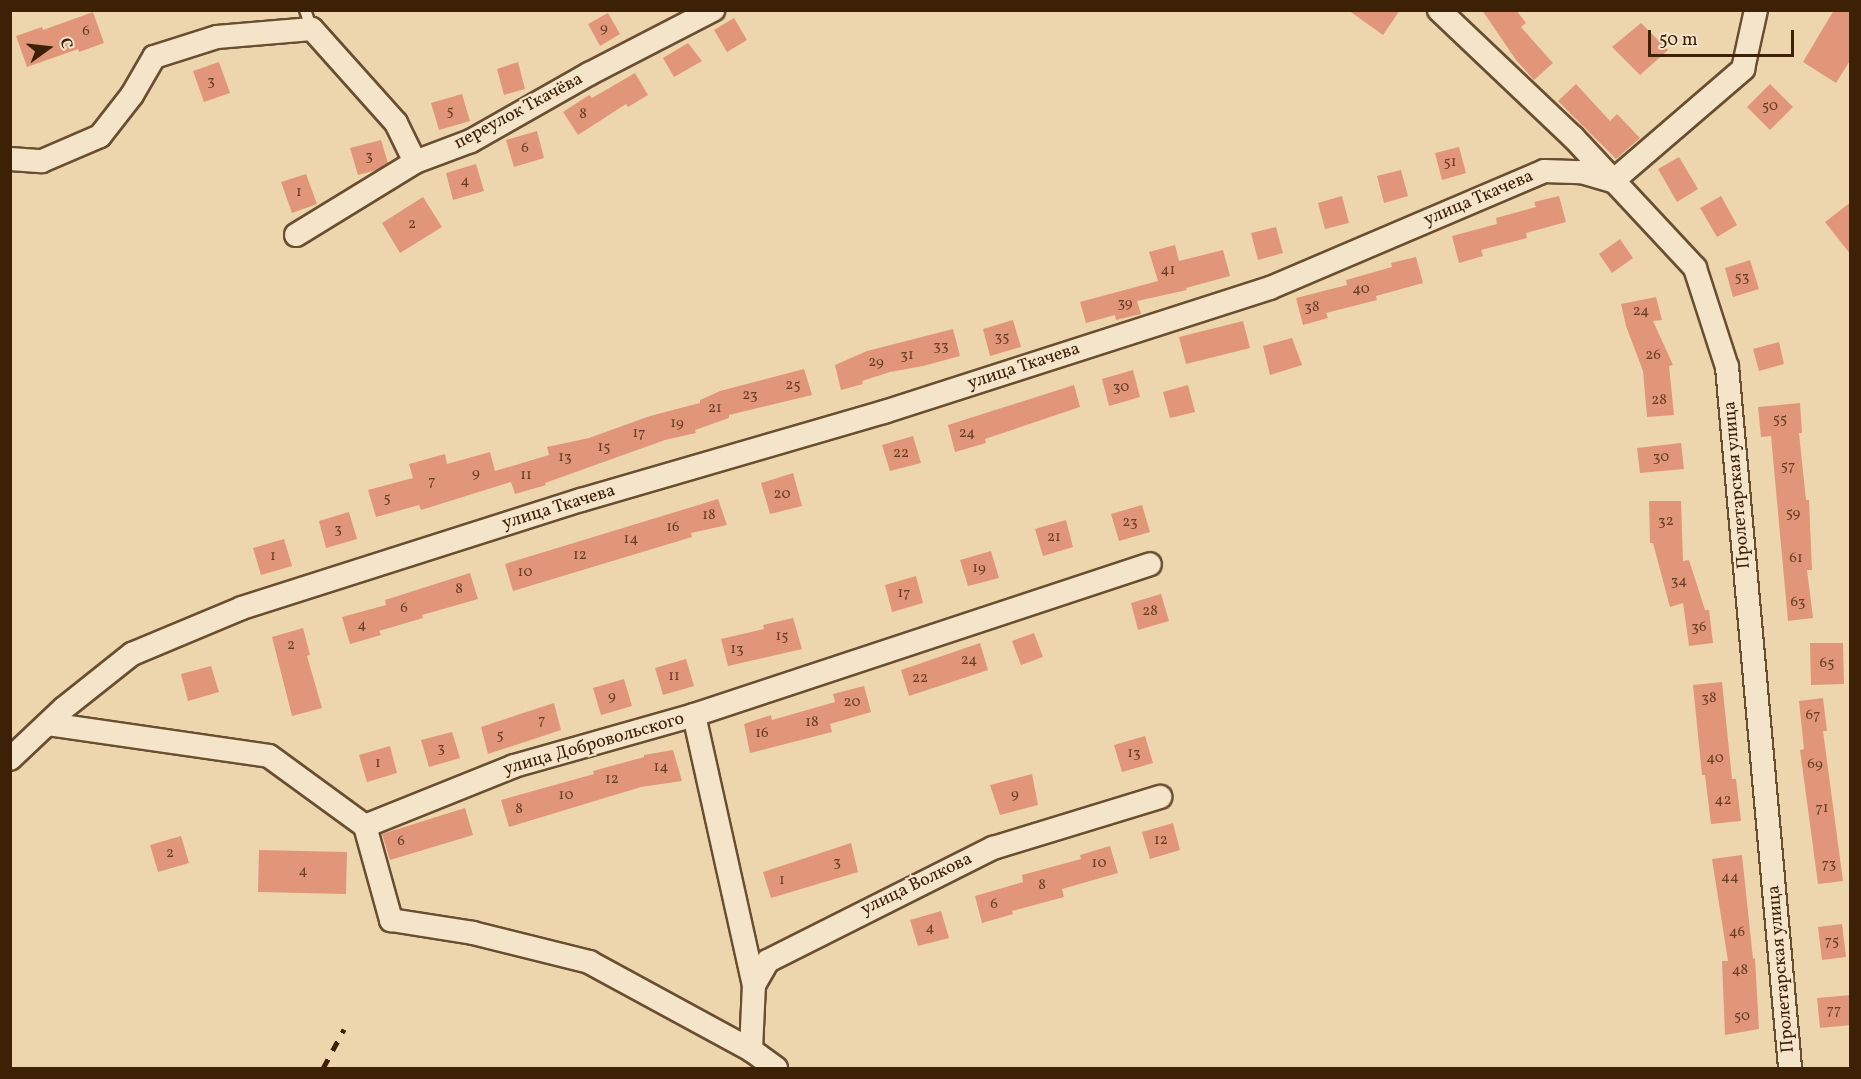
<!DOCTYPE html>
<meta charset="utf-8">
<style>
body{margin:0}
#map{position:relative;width:1861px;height:1079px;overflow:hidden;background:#edd6ad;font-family:Vollkorn,serif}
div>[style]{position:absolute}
.building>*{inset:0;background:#e19679}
.roads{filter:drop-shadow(2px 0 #694e30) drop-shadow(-2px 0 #694e30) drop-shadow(0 2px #694e30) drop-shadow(0 -2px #694e30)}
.service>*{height:10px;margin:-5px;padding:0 5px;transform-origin:5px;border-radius:5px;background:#f3e4ca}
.minor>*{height:22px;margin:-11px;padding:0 11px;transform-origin:11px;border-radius:11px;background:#f3e4ca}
.rail>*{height:4.5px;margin-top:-2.25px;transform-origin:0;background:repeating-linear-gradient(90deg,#3d2107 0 10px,transparent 0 20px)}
span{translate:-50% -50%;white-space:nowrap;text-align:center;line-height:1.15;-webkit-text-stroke:4.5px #f3e4ca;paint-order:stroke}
.number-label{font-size:15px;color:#663e24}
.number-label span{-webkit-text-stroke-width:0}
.street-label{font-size:18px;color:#3d2107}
.frame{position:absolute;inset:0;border:12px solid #3d2107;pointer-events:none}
.north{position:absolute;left:18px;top:18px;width:60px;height:60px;-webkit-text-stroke:4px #f3e4ca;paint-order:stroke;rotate:75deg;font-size:16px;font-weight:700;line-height:24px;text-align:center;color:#3d2107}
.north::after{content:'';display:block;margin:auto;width:21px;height:27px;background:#3d2107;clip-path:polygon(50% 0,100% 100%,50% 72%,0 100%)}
.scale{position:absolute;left:1648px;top:30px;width:146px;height:27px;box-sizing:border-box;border:3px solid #3d2107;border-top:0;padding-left:8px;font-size:18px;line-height:21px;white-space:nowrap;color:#3d2107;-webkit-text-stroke:4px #f3e4ca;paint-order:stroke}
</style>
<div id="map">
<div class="building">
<i style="clip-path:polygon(1348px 10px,1400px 10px,1383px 35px)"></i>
<i style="clip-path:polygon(1482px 10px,1516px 10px,1526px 23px,1521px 27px,1553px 63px,1534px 80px,1516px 60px)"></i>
<i style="clip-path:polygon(1834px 10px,1851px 10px,1851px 59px,1836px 83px,1803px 62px)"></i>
<i style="clip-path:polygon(93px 12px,104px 43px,79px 52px,78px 49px,27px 67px,16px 36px,42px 27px,43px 30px)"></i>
<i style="clip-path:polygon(608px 13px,620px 34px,600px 46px,588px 24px)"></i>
<i style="clip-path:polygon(734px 18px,747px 40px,727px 52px,714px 30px)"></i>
<i style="clip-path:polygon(1641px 23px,1668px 50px,1640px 75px,1612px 47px)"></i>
<i style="clip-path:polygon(688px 43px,702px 61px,674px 77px,663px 58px)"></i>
<i style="clip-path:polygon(219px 62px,230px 93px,204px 102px,193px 71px)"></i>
<i style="clip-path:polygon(518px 62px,525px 89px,504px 95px,497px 69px)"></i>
<i style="clip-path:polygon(635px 73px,648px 95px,628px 107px,626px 104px,578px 135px,563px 112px,589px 95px,592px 98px)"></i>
<i style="clip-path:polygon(1576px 84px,1610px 121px,1617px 114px,1640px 138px,1616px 159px,1558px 101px)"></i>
<i style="clip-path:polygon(1770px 84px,1793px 107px,1770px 130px,1747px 107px)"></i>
<i style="clip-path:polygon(462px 94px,470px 121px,439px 130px,431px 103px)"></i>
<i style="clip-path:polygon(537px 131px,544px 158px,514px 167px,506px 140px)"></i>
<i style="clip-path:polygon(381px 140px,388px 163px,376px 170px,358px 175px,350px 148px)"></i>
<i style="clip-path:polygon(1459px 147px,1466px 173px,1442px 180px,1435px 153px)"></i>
<i style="clip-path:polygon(1679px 157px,1698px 189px,1677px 202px,1658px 169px)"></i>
<i style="clip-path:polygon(476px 164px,484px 191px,453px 200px,446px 173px)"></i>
<i style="clip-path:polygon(1401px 170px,1408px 196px,1384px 203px,1377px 176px)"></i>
<i style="clip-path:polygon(306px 174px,317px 204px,292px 213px,281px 182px)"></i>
<i style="clip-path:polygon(1342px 196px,1349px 223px,1325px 229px,1318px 203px)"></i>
<i style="clip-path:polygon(1559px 196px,1566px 222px,1526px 233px,1527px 238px,1481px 250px,1483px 256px,1459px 263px,1452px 236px,1497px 224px,1496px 218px,1536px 207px,1534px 202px)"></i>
<i style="clip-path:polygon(1721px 196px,1737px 225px,1717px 237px,1700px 208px)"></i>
<i style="clip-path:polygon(423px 197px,442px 227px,400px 253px,382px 223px)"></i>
<i style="clip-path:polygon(1851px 202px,1851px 255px,1825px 222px)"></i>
<i style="clip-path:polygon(1276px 227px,1283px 253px,1258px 260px,1251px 233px)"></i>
<i style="clip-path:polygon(1620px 239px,1633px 258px,1612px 273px,1599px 254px)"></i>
<i style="clip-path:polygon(1175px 245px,1179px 261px,1223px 250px,1230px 276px,1186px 288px,1187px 290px,1137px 301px,1141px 314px,1116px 320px,1115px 315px,1086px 323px,1080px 302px,1158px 281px,1149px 252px)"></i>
<i style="clip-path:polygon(1416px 257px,1423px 283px,1376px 296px,1377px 300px,1326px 313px,1328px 318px,1303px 325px,1296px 298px,1347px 285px,1346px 280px,1392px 267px,1391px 263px)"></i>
<i style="clip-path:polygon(1750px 260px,1759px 289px,1733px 297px,1725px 268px)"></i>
<i style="clip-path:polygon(1656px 297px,1662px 320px,1653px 321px,1673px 365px,1669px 366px,1674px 415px,1647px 417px,1643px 371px,1626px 326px,1621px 304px)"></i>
<i style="clip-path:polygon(1013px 320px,1021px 347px,990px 356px,983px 329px)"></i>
<i style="clip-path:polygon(1243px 321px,1250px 348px,1186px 364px,1179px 337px)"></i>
<i style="clip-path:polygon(953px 329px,960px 356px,923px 366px,890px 372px,862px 381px,863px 384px,841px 390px,835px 365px,867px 351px)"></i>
<i style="clip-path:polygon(1292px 338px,1302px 365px,1270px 375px,1263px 346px)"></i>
<i style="clip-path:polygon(1779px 342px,1784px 364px,1759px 371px,1753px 349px)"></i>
<i style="clip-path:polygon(804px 369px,812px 395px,729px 415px,729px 418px,695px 430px,696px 433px,665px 440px,545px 483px,546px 485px,515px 494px,511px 482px,421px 510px,419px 505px,376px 517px,368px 490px,413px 478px,409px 464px,445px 454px,447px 464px,490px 452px,495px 471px,549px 455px,547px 447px,589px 438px,650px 416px,700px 403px,700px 400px,720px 391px)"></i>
<i style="clip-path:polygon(1133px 370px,1140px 397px,1109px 406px,1102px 379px)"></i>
<i style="clip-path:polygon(1074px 385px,1080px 407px,985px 439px,986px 443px,955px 452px,948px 425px)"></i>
<i style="clip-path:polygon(1188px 385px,1195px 412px,1170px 418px,1163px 392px)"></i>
<i style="clip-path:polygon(1800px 403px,1802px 433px,1799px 433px,1806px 500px,1809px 500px,1812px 570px,1807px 570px,1813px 618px,1788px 621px,1771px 436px,1761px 437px,1758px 407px)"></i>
<i style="clip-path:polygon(913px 436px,921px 463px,890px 471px,882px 445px)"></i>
<i style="clip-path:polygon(1681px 443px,1684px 469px,1640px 473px,1637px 448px)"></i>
<i style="clip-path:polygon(793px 473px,802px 506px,770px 514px,761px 483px)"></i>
<i style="clip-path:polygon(718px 499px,727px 525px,691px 533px,692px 537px,513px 591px,505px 564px)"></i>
<i style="clip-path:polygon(1649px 501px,1681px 501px,1683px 561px,1689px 560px,1705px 610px,1709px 610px,1713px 643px,1689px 646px,1683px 603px,1670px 607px,1653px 543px,1650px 543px)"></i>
<i style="clip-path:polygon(1142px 505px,1150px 532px,1119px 541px,1111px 514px)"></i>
<i style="clip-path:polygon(349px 512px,357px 539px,326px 548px,319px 521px)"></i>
<i style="clip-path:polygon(1066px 520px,1073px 547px,1043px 556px,1035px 529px)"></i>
<i style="clip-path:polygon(284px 539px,292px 566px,261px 575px,253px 548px)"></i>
<i style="clip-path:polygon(991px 551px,999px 578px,968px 586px,960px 560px)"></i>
<i style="clip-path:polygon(470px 573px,478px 599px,422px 615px,423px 618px,379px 631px,381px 635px,350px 644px,342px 617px,386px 605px,385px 600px)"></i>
<i style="clip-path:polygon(916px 576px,923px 603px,892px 612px,885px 585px)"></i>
<i style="clip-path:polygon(1161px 594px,1169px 621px,1138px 630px,1131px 603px)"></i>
<i style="clip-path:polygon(793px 618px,802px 649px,728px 666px,721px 639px,764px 629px,763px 625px)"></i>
<i style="clip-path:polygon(303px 628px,310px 655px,307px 656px,322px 708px,292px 716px,272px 637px)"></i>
<i style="clip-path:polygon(1034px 633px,1043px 657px,1021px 665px,1012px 641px)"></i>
<i style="clip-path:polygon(980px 643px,988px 670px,909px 696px,901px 670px)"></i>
<i style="clip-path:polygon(1810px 643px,1843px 643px,1844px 684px,1811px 685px)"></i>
<i style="clip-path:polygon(686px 659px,694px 686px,663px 695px,655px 668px)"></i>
<i style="clip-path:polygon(211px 666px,219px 692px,188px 701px,181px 674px)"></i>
<i style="clip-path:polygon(624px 679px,632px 706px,601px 715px,593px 688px)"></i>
<i style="clip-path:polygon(1722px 682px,1732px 779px,1736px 779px,1741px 821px,1711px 824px,1705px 775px,1702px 775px,1693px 685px)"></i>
<i style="clip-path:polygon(864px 686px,871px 712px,830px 724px,832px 732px,750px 753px,744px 724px,771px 715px,772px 720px,835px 702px,833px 694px)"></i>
<i style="clip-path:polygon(1823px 698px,1827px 731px,1823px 731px,1843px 881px,1818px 884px,1800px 750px,1804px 749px,1799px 701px)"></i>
<i style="clip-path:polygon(554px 703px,561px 730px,488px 754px,481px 727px)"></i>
<i style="clip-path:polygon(452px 732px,460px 758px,429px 767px,421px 740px)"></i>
<i style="clip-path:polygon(1145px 736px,1153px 763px,1122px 772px,1114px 745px)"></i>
<i style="clip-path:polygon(390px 746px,397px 773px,367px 782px,359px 755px)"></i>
<i style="clip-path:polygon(673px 750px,682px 781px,641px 787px,509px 827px,501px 800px,594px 774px,593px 771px,644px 757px,644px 755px)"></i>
<i style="clip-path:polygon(1032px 774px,1038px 805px,1000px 815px,990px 785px)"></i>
<i style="clip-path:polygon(465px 808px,473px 835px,390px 860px,382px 834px)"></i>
<i style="clip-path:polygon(1173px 823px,1180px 850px,1150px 859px,1142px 832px)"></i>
<i style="clip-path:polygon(181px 836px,189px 863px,158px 872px,150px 845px)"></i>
<i style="clip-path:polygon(851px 843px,858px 872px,771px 898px,763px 872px)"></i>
<i style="clip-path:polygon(1110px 846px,1118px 873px,1062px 889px,1064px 897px,1012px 911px,1013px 914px,982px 923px,975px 896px,1023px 882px,1022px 875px,1081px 859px,1080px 855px)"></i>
<i style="clip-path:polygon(259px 850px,347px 852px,346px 894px,258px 892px)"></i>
<i style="clip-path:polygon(1742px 855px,1753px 959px,1755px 958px,1759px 1029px,1725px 1035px,1722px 961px,1728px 961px,1712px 859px)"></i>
<i style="clip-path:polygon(941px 911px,949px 938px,918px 946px,910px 920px)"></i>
<i style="clip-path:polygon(1842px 924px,1846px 957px,1822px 960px,1818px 927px)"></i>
<i style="clip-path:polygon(1851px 995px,1851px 1025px,1820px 1028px,1817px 998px)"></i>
</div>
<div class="roads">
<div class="service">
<i style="left:305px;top:10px;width:20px;rotate:70deg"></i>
</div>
<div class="minor">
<i style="left:1439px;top:10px;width:185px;rotate:43.5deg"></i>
<i style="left:1573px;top:137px;width:179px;rotate:47deg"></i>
<i style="left:1695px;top:268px;width:104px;rotate:72.1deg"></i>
<i style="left:1727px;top:367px;width:704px;rotate:84.86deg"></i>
<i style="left:10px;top:159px;width:32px;rotate:4deg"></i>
<i style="left:42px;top:161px;width:63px;rotate:-23.3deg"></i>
<i style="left:100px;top:136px;width:52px;rotate:-52deg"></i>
<i style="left:132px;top:95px;width:44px;rotate:-59.9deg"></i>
<i style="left:154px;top:57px;width:66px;rotate:-17.6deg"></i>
<i style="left:217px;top:37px;width:95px;rotate:-4.8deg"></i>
<i style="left:312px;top:29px;width:126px;rotate:48.2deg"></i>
<i style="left:396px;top:123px;width:43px;rotate:64deg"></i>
<i style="left:296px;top:235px;width:140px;rotate:-31.5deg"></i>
<i style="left:415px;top:162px;width:60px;rotate:-20.6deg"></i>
<i style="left:471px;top:141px;width:136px;rotate:-29.6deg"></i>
<i style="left:589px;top:74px;width:140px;rotate:-27.3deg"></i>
<i style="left:694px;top:715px;width:277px;rotate:77.5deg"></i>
<i style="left:48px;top:724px;width:223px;rotate:8.2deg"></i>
<i style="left:269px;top:756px;width:119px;rotate:36.1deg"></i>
<i style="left:365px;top:826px;width:161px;rotate:-21.9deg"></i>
<i style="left:514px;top:766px;width:187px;rotate:-15.8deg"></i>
<i style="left:694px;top:715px;width:480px;rotate:-18.3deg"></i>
<i style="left:10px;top:759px;width:74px;rotate:-43.4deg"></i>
<i style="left:64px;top:708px;width:87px;rotate:-38.5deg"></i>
<i style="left:132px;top:654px;width:119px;rotate:-22.7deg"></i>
<i style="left:242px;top:608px;width:356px;rotate:-17.7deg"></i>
<i style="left:581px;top:500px;width:316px;rotate:-16.2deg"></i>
<i style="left:884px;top:412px;width:405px;rotate:-17.8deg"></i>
<i style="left:1270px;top:288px;width:298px;rotate:-23.1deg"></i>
<i style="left:1544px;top:171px;width:37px;rotate:2deg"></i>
<i style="left:1581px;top:172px;width:33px;rotate:16deg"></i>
<i style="left:1613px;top:181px;width:172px;rotate:-40.7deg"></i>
<i style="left:1743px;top:69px;width:60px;rotate:-77.6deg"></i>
<i style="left:365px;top:826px;width:98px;rotate:74.5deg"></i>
<i style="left:391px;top:920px;width:83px;rotate:9deg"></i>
<i style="left:473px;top:933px;width:120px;rotate:14deg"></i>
<i style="left:589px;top:962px;width:184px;rotate:28.5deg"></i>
<i style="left:751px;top:1050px;width:31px;rotate:36deg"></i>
<i style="left:751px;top:1050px;width:65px;rotate:-87.4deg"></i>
<i style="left:754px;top:985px;width:28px;rotate:-60deg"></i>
<i style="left:768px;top:961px;width:252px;rotate:-26.7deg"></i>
<i style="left:993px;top:848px;width:175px;rotate:-17deg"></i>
</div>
</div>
<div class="rail">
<i style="left:323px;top:1068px;width:44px;rotate:-61.7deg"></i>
</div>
<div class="number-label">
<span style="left:604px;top:29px">9</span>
<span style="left:86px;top:32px">6</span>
<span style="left:211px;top:82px">3</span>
<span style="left:1770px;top:107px">50</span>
<span style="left:450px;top:112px">5</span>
<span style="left:583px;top:115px">8</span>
<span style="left:525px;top:149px">6</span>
<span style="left:369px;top:157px">3</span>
<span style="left:1450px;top:163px">51</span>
<span style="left:465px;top:182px">4</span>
<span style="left:299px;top:193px">1</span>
<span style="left:412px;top:225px">2</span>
<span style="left:1168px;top:271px">41</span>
<span style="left:1742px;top:278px">53</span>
<span style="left:1361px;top:290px">40</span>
<span style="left:1125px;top:304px">39</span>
<span style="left:1312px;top:308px">38</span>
<span style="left:1641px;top:312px">24</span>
<span style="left:1002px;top:338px">35</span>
<span style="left:941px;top:347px">33</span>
<span style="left:907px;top:356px">31</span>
<span style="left:1653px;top:356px">26</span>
<span style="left:876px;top:363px">29</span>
<span style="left:793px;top:386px">25</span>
<span style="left:1121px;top:388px">30</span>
<span style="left:750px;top:396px">23</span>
<span style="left:1659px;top:401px">28</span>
<span style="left:715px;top:409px">21</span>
<span style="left:1780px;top:420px">55</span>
<span style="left:677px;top:424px">19</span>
<span style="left:639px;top:434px">17</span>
<span style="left:967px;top:434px">24</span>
<span style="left:604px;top:448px">15</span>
<span style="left:901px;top:454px">22</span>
<span style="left:565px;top:458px">13</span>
<span style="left:1661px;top:458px">30</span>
<span style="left:1788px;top:467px">57</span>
<span style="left:476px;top:474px">9</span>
<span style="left:526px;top:476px">11</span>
<span style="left:432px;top:482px">7</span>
<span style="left:782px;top:495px">20</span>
<span style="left:387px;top:499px">5</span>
<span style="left:1793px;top:514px">59</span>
<span style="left:709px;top:516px">18</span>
<span style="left:1666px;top:522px">32</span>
<span style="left:1130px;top:523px">23</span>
<span style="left:673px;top:528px">16</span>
<span style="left:338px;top:530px">3</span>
<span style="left:1054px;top:538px">21</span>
<span style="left:631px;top:540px">14</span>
<span style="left:580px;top:556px">12</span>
<span style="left:273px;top:557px">1</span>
<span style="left:1796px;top:559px">61</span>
<span style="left:979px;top:569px">19</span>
<span style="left:525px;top:573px">10</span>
<span style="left:1679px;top:582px">34</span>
<span style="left:459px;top:590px">8</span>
<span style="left:904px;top:594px">17</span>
<span style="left:1798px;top:603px">63</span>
<span style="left:404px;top:609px">6</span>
<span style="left:1150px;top:612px">28</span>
<span style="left:362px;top:626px">4</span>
<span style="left:1699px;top:628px">36</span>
<span style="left:782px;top:637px">15</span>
<span style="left:291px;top:646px">2</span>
<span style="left:737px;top:650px">13</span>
<span style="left:969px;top:661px">24</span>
<span style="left:1827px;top:664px">65</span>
<span style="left:674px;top:677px">11</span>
<span style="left:920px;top:679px">22</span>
<span style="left:612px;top:697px">9</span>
<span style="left:1709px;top:699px">38</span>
<span style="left:852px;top:703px">20</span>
<span style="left:1813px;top:716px">67</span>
<span style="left:542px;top:721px">7</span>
<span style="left:812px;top:723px">18</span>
<span style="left:762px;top:734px">16</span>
<span style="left:500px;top:736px">5</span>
<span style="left:441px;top:749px">3</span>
<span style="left:1134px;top:754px">13</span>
<span style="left:1715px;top:759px">40</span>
<span style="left:378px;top:764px">1</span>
<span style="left:1815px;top:765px">69</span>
<span style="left:661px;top:768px">14</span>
<span style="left:612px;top:780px">12</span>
<span style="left:1015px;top:795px">9</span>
<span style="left:566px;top:796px">10</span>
<span style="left:1723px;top:801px">42</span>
<span style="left:1822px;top:809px">71</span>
<span style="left:519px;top:810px">8</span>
<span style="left:1161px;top:841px">12</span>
<span style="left:401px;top:842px">6</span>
<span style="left:170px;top:854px">2</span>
<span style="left:837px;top:863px">3</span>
<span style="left:1099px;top:864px">10</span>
<span style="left:1829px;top:865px">73</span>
<span style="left:303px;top:872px">4</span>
<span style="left:1730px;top:878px">44</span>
<span style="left:782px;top:881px">1</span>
<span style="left:1042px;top:886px">8</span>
<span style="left:994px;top:905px">6</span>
<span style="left:930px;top:929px">4</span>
<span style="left:1737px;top:933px">46</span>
<span style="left:1832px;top:942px">75</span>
<span style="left:1740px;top:971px">48</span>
<span style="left:1834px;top:1011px">77</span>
<span style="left:1742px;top:1017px">50</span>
</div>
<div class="street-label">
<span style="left:519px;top:112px;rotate:-28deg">переулок Ткачёва</span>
<span style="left:1479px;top:199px;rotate:-23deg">улица Ткачева</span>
<span style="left:1024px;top:367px;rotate:-18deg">улица Ткачева</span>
<span style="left:1738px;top:485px;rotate:-95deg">Пролетарская улица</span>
<span style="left:559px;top:508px;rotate:-17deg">улица Ткачева</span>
<span style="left:594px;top:745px;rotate:-16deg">улица Добровольского</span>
<span style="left:917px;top:885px;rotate:-26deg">улица Волкова</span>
<span style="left:1782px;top:969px;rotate:-95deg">Пролетарская улица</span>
</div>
<div class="frame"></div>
<div class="north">С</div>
<div class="scale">50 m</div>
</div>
